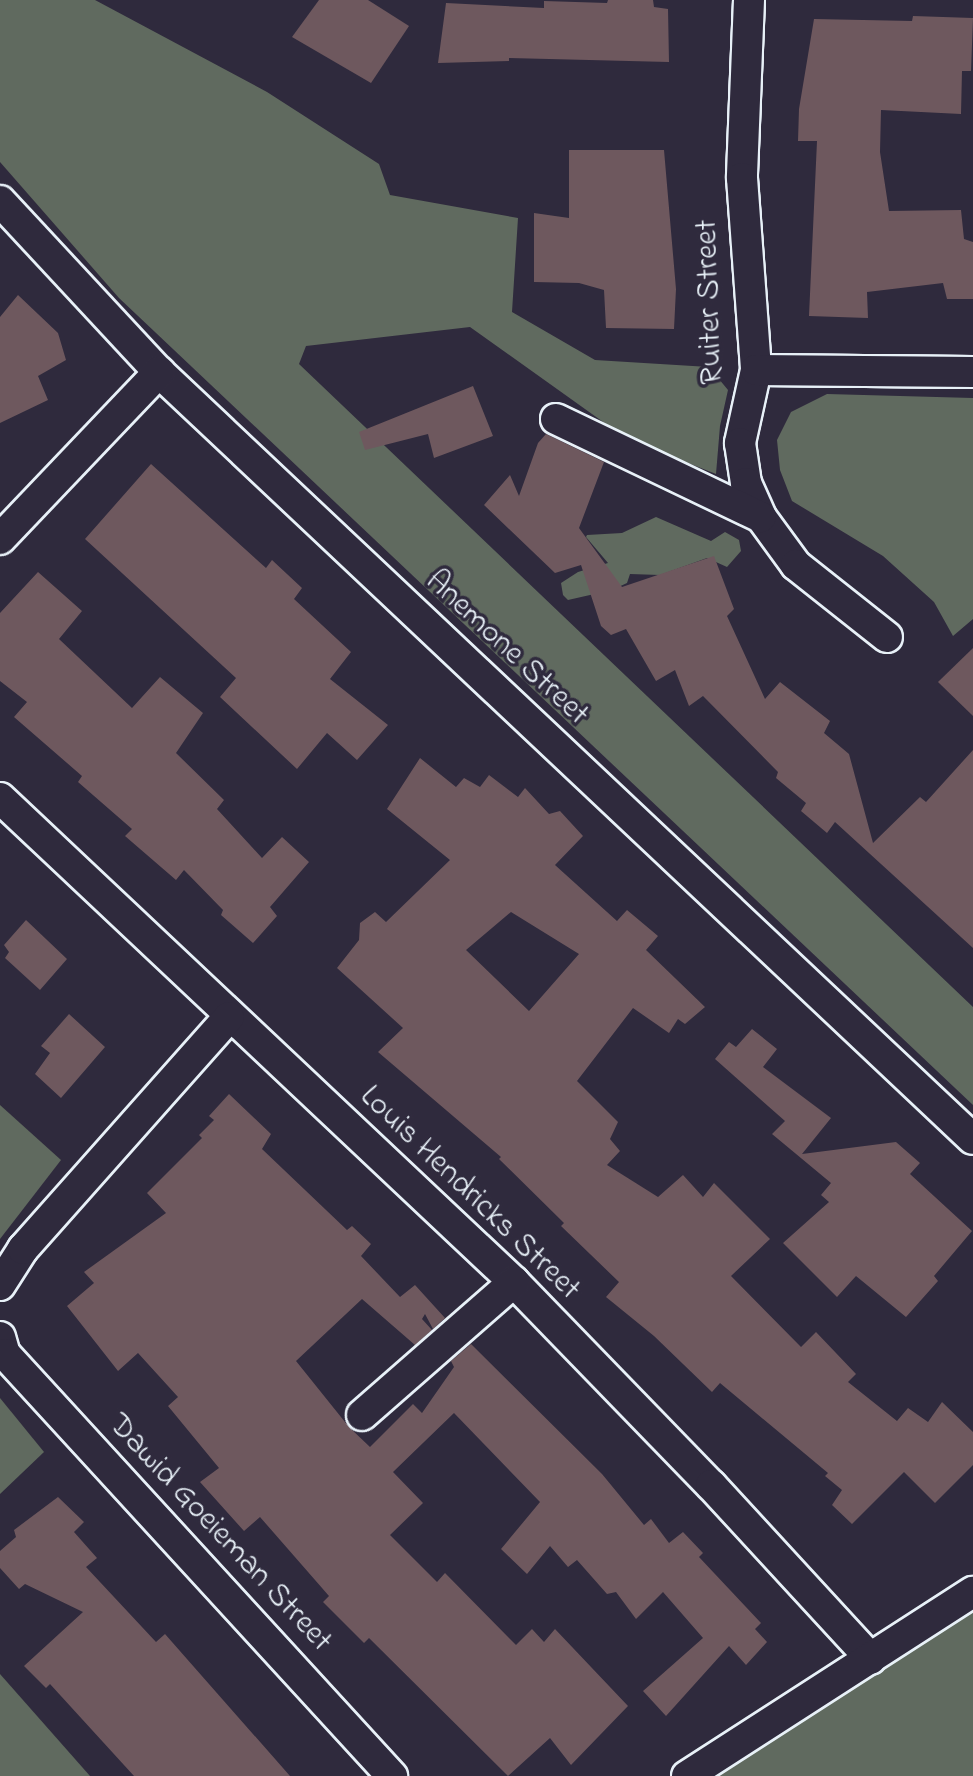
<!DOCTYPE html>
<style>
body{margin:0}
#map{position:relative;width:973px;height:1776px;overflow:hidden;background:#2f2a3d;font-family:"Indie Flower",sans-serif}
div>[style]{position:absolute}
.green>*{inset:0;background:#606a5f}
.building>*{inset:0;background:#6e585e}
.roads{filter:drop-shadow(2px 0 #e8f1f8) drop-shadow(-2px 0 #e8f1f8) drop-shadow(0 2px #e8f1f8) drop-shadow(0 -2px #e8f1f8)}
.street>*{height:30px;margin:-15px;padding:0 15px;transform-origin:15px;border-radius:15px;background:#2f2a3d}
span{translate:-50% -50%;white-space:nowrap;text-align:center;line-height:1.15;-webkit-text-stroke:7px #2f2a3d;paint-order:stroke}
.street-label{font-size:32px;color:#e8f1f8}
</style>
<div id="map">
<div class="green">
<i style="clip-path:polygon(0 0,95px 0,267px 92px,379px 164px,390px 195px,518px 218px,512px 312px,595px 360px,709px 367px,728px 390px,720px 426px,716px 474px,627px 439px,470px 327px,306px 346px,299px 364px,973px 1007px,973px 1105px,119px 298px,0 162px)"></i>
<i style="clip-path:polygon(827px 394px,973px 398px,973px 619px,953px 636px,934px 602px,883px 556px,792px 501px,780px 470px,777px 440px,791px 412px)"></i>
<i style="clip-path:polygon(656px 517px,711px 541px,725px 532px,739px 540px,741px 551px,727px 567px,707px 558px,660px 575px,630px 574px,627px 583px,612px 590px,568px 600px,563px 595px,561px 583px,578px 572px,608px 563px,586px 537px,587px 535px,622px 533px)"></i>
<i style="clip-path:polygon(0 1105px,61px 1160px,0 1239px)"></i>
<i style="clip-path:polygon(0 1398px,44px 1452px,0 1494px)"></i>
<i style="clip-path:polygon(973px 1592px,973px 1776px,716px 1776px,871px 1659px)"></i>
<i style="clip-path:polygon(0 1674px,90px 1776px,0 1776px)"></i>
</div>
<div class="building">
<i style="clip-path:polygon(319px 0,368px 0,409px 26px,371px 83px,292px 37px)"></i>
<i style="clip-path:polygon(608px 0,653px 0,654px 7px,668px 9px,669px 62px,509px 58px,509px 61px,438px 63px,446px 3px,544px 8px,544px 1px,607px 3px)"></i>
<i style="clip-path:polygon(913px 16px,973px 18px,971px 71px,962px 71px,961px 114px,881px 110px,880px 152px,889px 211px,961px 210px,964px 239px,973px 242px,973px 299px,947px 299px,943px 283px,867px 292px,868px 318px,809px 316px,817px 141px,798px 141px,799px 109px,814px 19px,912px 21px)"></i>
<i style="clip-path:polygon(569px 150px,664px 150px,676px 289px,674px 329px,606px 328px,604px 290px,579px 283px,534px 282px,534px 213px,569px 218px)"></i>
<i style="clip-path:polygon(18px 295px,58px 333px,66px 360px,38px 376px,48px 400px,0 423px,0 317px)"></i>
<i style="clip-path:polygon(473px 386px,493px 436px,434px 458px,428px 434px,365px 450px,359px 432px)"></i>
<i style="clip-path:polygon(546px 434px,604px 462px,579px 528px,622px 587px,714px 556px,734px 609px,727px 616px,765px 699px,780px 682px,830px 721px,824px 733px,849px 754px,873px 843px,920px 797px,926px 802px,973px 750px,973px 948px,835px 822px,827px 833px,801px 811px,806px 803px,776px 778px,778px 772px,703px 696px,689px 706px,675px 670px,656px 681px,626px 629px,611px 635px,601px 626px,581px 565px,555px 573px,484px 505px,510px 475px,519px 496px,538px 443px)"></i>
<i style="clip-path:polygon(151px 464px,266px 568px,272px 560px,302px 588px,294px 599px,351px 652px,330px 679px,388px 725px,357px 760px,327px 733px,297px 769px,220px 697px,236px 678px,85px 539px)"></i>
<i style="clip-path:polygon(38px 572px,82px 611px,59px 639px,132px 708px,160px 677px,203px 713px,176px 753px,224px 800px,217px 809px,262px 858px,282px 837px,309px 862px,270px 907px,277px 916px,253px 943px,221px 915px,223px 910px,184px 870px,176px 880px,125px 836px,132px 829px,78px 782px,82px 776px,14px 717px,27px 702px,0 681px,0 613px)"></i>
<i style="clip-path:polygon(973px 648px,973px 716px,938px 682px)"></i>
<i style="clip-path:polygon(evenodd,420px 758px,456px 787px,464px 778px,480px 787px,489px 775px,518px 797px,525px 788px,549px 814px,560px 811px,583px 836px,555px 865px,617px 921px,627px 910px,658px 936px,646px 950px,705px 1007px,685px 1024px,678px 1019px,669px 1033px,633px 1008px,577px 1081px,618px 1122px,610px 1139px,620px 1151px,607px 1165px,658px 1197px,683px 1175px,703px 1197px,714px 1183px,770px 1239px,731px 1276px,801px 1347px,816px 1332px,856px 1374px,848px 1382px,897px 1421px,908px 1408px,928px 1422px,942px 1402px,973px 1432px,973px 1465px,935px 1503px,904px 1472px,852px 1524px,832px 1505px,842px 1490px,825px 1476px,828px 1473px,720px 1383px,712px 1392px,654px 1336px,606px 1297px,619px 1282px,561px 1226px,564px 1223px,499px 1159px,501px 1157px,378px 1052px,403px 1028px,337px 968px,359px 940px,360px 923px,375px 912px,386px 922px,450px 860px,387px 809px,420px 758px,511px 912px,579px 954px,529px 1011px,466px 950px,511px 912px)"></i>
<i style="clip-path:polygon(26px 920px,67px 959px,40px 990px,5px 958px,9px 952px,4px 945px)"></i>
<i style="clip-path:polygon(69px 1014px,105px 1047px,61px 1098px,35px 1074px,50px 1053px,41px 1046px)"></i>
<i style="clip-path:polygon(752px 1029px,777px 1049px,763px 1067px,831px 1118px,802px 1154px,896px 1142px,920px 1163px,910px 1174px,972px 1231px,934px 1276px,938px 1281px,906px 1317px,856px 1276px,837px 1297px,783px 1243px,829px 1202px,821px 1195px,831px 1183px,772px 1134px,785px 1121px,715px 1059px,729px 1042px,736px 1047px)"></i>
<i style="clip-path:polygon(229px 1094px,271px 1134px,262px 1149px,347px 1230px,352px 1226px,371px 1244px,361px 1256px,400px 1297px,415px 1285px,445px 1318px,433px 1329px,425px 1314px,422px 1319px,432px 1330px,415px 1345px,362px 1299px,296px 1361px,349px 1427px,370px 1447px,413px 1404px,422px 1413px,454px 1367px,451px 1361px,471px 1344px,602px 1474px,644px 1525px,651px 1519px,669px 1543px,683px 1532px,703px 1553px,699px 1557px,761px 1623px,755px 1629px,767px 1642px,746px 1665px,729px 1646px,666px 1716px,643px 1691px,703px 1638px,663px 1592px,636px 1619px,616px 1592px,607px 1594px,577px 1560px,568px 1567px,550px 1546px,527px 1574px,501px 1549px,540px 1502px,454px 1413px,393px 1472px,423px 1503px,390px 1535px,437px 1582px,445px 1573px,516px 1645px,532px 1629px,544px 1642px,555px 1629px,628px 1706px,571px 1765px,550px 1738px,508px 1776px,369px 1638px,364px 1643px,323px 1602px,329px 1596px,260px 1517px,244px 1531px,200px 1482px,219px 1468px,168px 1406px,178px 1397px,138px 1353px,118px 1371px,67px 1306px,94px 1283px,84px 1272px,166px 1213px,147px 1193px,202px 1138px,199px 1135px,214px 1120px,209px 1116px)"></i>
<i style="clip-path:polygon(58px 1497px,84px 1522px,74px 1532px,97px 1558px,86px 1567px,156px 1642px,165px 1634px,290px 1776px,134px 1776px,50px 1684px,46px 1688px,24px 1666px,83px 1612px,25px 1584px,19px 1589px,0 1568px,0 1551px,16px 1537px,14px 1530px)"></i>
</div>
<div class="roads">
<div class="street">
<i style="left:749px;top:0;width:178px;rotate:92.3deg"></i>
<i style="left:742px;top:178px;width:193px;rotate:85.8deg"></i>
<i style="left:756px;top:370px;width:75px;rotate:102.4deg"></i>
<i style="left:740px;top:443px;width:40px;rotate:81.5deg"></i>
<i style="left:746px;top:483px;width:37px;rotate:66deg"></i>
<i style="left:761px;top:517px;width:59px;rotate:53.9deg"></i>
<i style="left:796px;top:565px;width:116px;rotate:38.4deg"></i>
<i style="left:0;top:201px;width:233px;rotate:47.1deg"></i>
<i style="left:159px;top:372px;width:1118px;rotate:43.3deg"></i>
<i style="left:756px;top:370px;width:217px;rotate:0.5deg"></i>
<i style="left:556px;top:419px;width:227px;rotate:25.6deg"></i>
<i style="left:0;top:539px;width:231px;rotate:-46.4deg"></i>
<i style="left:0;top:798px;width:706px;rotate:43.28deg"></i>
<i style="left:514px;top:1282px;width:283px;rotate:45.9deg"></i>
<i style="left:711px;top:1485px;width:236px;rotate:47.4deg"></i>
<i style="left:0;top:1285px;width:43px;rotate:-57.4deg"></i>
<i style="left:23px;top:1249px;width:310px;rotate:-48.4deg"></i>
<i style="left:0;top:1337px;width:18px;rotate:74deg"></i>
<i style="left:5px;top:1354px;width:573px;rotate:47.48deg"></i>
<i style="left:362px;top:1415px;width:202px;rotate:-41.2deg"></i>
<i style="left:687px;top:1776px;width:340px;rotate:-32.8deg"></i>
</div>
</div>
<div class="street-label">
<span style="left:711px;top:302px;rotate:-92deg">Ruiter Street</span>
<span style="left:506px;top:649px;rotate:43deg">Anemone Street</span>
<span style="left:469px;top:1194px;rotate:44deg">Louis Hendricks Street</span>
<span style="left:219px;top:1534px;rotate:47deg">Dawid Goeieman Street</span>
</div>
</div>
